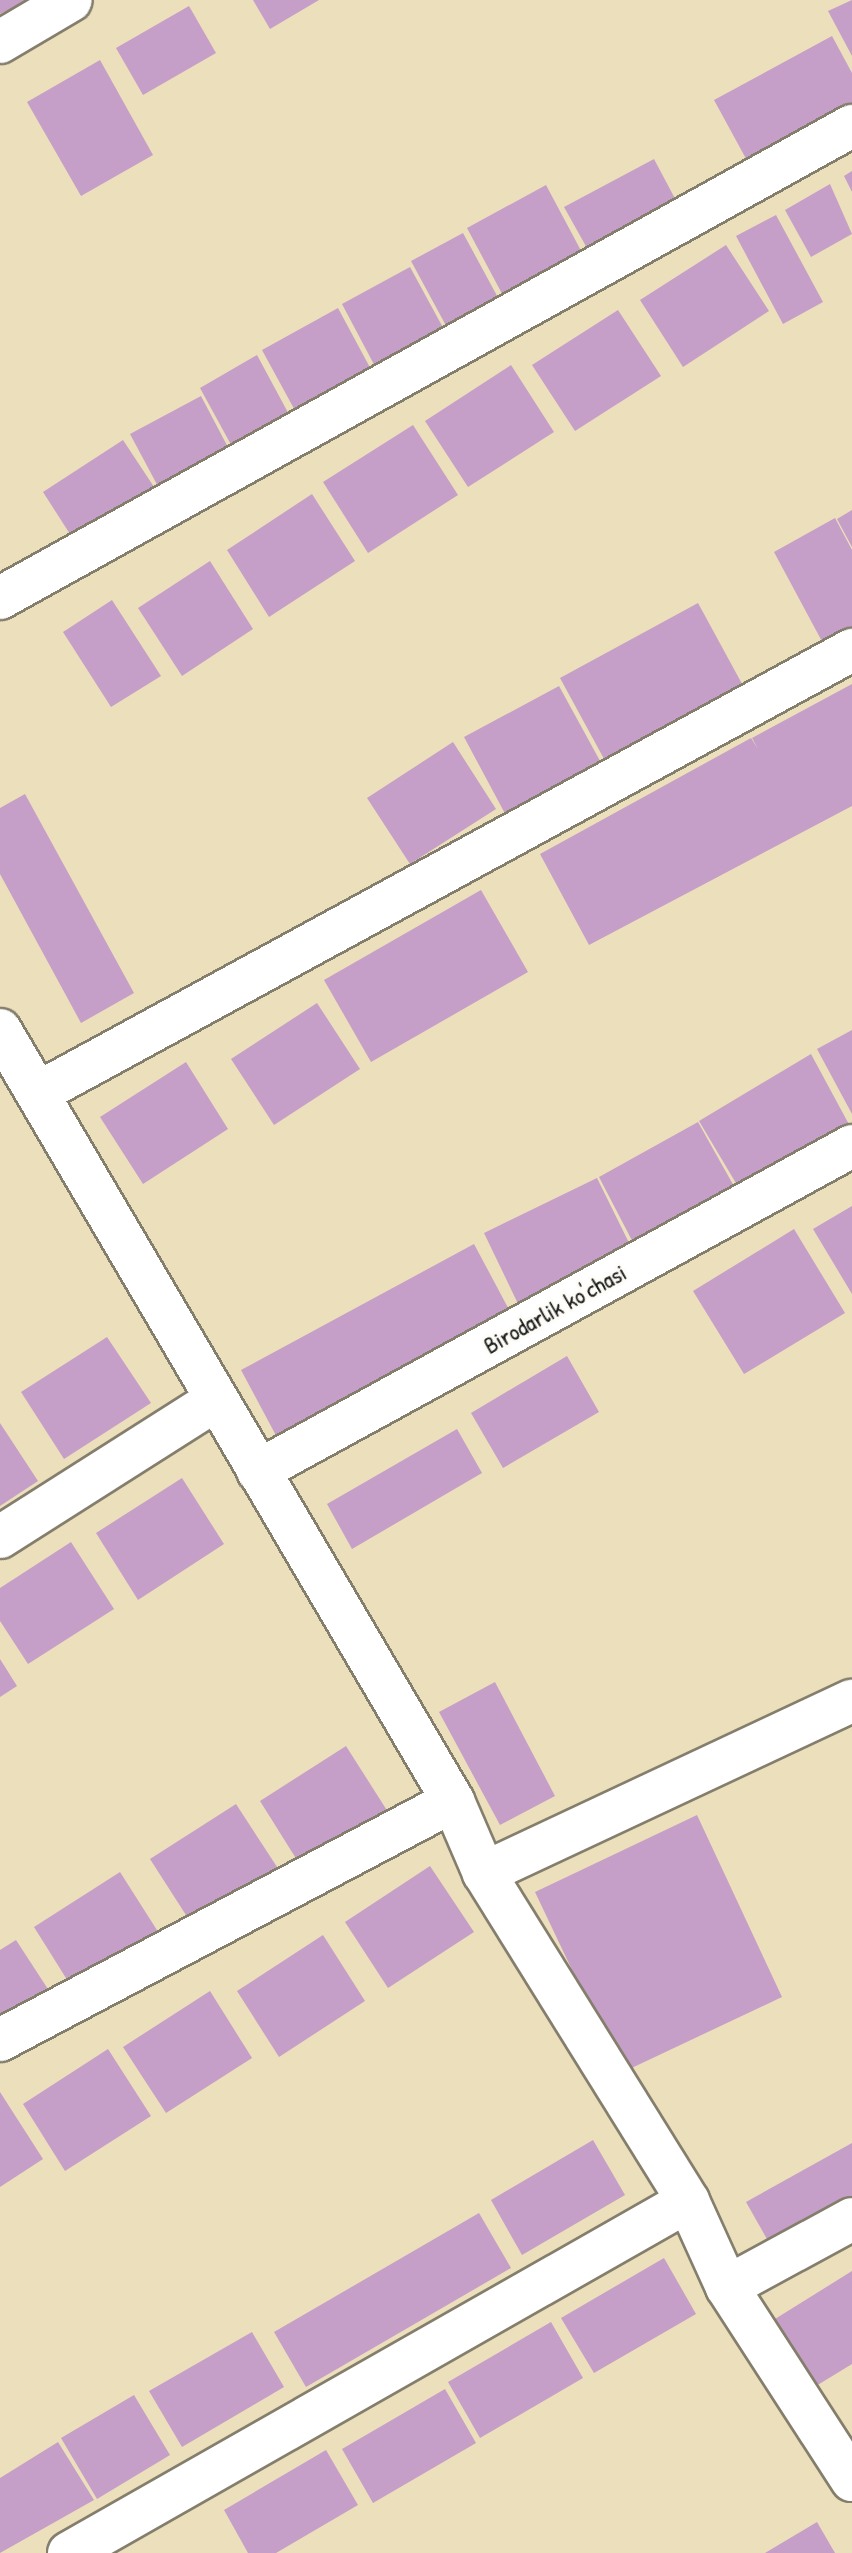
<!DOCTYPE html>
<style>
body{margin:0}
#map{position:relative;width:852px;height:2553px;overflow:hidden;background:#ecdfbc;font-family:"Patrick Hand",sans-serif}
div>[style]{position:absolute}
.building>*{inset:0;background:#c59fc7}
.roads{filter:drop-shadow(2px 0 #847e6c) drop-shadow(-2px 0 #847e6c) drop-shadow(0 2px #847e6c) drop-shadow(0 -2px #847e6c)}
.minor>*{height:42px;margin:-21px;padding:0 21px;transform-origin:21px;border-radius:21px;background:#fff}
span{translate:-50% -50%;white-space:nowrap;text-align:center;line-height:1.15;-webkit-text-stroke:6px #fdfcf7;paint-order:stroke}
.street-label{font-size:24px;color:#1c1c1c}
</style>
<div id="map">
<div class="building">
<i style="clip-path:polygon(0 0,29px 0,0 14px)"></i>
<i style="clip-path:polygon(253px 0,319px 0,270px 29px)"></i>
<i style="clip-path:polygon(852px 0,852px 56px,828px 11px)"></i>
<i style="clip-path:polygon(189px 6px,216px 53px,143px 95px,116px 48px)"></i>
<i style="clip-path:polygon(832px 36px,852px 73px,852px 111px,750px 166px,714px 100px)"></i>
<i style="clip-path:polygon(100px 60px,153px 155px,81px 196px,27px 102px)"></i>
<i style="clip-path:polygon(654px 159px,680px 208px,592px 257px,564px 207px)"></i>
<i style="clip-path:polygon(852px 171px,852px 192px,844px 176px)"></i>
<i style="clip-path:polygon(830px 184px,852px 234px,811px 257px,785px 210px)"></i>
<i style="clip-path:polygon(546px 185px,586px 260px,507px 303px,467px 228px)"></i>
<i style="clip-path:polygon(776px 215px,823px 302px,783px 324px,736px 236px)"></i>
<i style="clip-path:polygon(463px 233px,502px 305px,450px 333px,411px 261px)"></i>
<i style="clip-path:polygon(726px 245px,769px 311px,683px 367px,640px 300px)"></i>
<i style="clip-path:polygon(410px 267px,447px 335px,378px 372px,342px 304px)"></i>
<i style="clip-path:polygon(338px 308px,374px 375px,298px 416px,262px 350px)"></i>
<i style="clip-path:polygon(618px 310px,661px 376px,575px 431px,532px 365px)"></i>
<i style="clip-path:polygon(257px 355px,292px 420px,235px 452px,200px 388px)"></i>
<i style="clip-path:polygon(511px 365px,554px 432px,468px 487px,425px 421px)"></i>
<i style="clip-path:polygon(201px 396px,231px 453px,161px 492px,130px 434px)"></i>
<i style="clip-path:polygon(413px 425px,458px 495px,368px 553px,323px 482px)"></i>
<i style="clip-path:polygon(123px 440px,158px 493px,77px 545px,43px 492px)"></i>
<i style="clip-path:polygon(312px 494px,355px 561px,269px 617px,227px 550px)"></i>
<i style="clip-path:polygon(852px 510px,852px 547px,837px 519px)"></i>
<i style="clip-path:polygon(835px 518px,852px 550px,852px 632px,825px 647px,774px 552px)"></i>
<i style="clip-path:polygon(210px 561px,253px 629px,182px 676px,138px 608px)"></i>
<i style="clip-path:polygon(112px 600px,161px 676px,111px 707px,63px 632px)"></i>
<i style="clip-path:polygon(698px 603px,747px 693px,609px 768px,560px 678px)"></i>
<i style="clip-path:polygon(852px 684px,852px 806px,589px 945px,540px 854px,751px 738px,758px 749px,752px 738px)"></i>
<i style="clip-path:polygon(559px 686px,605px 770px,509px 821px,464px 737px)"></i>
<i style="clip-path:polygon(453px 742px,496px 809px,410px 864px,367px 798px)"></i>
<i style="clip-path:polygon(25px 794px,134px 993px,81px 1023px,0 874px,0 808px)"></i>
<i style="clip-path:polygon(481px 890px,528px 972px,371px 1062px,324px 980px)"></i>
<i style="clip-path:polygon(317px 1003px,360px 1069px,274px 1125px,231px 1059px)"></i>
<i style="clip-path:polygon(852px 1030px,852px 1114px,817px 1049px)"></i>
<i style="clip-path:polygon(811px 1054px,852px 1130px,743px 1195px,699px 1121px)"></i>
<i style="clip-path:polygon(186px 1062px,228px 1129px,143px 1184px,100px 1117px)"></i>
<i style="clip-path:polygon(698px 1122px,740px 1197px,639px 1254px,599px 1177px)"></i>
<i style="clip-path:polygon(597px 1178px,636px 1257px,522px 1312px,484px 1233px)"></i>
<i style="clip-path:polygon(852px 1206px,852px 1294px,813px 1229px)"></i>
<i style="clip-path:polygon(794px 1229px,845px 1313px,744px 1374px,693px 1291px)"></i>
<i style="clip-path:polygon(474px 1244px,513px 1317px,280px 1443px,241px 1370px)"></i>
<i style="clip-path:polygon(107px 1337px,151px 1403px,64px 1459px,21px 1392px)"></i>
<i style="clip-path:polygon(567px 1356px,599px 1412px,503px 1468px,471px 1413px)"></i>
<i style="clip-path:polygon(0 1423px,38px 1481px,0 1506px)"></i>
<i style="clip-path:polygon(457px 1429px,482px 1473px,352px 1549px,327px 1504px)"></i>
<i style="clip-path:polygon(182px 1478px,224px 1544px,138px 1600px,96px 1533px)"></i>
<i style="clip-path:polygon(71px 1542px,114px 1609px,28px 1664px,0 1621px,0 1588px)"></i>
<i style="clip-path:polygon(0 1659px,17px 1686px,0 1697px)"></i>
<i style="clip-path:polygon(495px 1682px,555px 1796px,500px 1825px,439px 1712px)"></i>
<i style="clip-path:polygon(346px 1746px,388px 1812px,302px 1868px,260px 1801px)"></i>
<i style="clip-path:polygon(236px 1804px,279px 1870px,193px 1926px,150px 1859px)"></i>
<i style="clip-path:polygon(697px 1815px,782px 1997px,621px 2073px,535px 1892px)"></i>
<i style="clip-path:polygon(430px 1866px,474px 1932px,388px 1988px,345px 1922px)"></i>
<i style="clip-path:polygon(120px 1872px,162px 1938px,76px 1994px,34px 1927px)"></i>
<i style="clip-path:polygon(323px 1935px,365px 2001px,279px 2057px,237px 1991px)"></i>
<i style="clip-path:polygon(16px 1940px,59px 2006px,0 2045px,0 1950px)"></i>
<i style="clip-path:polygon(210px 1991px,252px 2058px,166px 2113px,123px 2047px)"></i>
<i style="clip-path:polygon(108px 2049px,151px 2116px,65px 2171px,23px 2104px)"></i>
<i style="clip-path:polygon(0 2092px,43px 2159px,0 2187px)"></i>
<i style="clip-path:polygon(593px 2140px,625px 2195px,522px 2255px,491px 2200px)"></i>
<i style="clip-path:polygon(852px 2143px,852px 2203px,772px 2248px,746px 2202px)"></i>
<i style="clip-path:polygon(479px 2213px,511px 2268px,306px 2387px,274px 2332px)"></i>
<i style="clip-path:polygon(664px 2258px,696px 2314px,594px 2373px,561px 2318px)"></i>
<i style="clip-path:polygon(852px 2271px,852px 2364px,816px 2386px,775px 2319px)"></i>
<i style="clip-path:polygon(551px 2322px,583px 2378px,480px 2438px,448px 2382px)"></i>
<i style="clip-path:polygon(252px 2332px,284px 2387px,182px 2447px,149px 2391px)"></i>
<i style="clip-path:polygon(445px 2389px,476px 2443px,373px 2503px,342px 2449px)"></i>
<i style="clip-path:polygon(134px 2395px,170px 2455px,97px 2499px,61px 2438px)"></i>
<i style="clip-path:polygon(58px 2442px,94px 2500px,0 2553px,0 2478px)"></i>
<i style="clip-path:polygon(326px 2450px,358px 2505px,276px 2553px,248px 2553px,224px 2510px)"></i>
<i style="clip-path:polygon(817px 2522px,835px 2553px,765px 2553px)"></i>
</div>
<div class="roads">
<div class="minor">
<i style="left:0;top:42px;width:82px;rotate:-30.6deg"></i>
<i style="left:0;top:598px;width:974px;rotate:-28.99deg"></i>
<i style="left:0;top:1030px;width:894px;rotate:59.56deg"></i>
<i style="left:453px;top:1801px;width:78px;rotate:66.7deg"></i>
<i style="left:484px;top:1873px;width:386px;rotate:58.1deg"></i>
<i style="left:688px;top:2201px;width:94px;rotate:65.6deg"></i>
<i style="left:727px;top:2287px;width:230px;rotate:57.1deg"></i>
<i style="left:38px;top:1093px;width:927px;rotate:-28.56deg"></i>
<i style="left:258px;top:1471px;width:677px;rotate:-28.68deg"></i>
<i style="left:0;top:1537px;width:256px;rotate:-32.4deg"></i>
<i style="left:484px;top:1873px;width:406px;rotate:-25.1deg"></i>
<i style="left:0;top:2040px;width:512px;rotate:-27.82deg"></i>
<i style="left:727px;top:2287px;width:142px;rotate:-28.5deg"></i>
<i style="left:69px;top:2553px;width:712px;rotate:-29.63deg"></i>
</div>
</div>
<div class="street-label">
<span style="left:555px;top:1309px;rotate:-29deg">Birodarlik ko'chasi</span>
</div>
</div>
